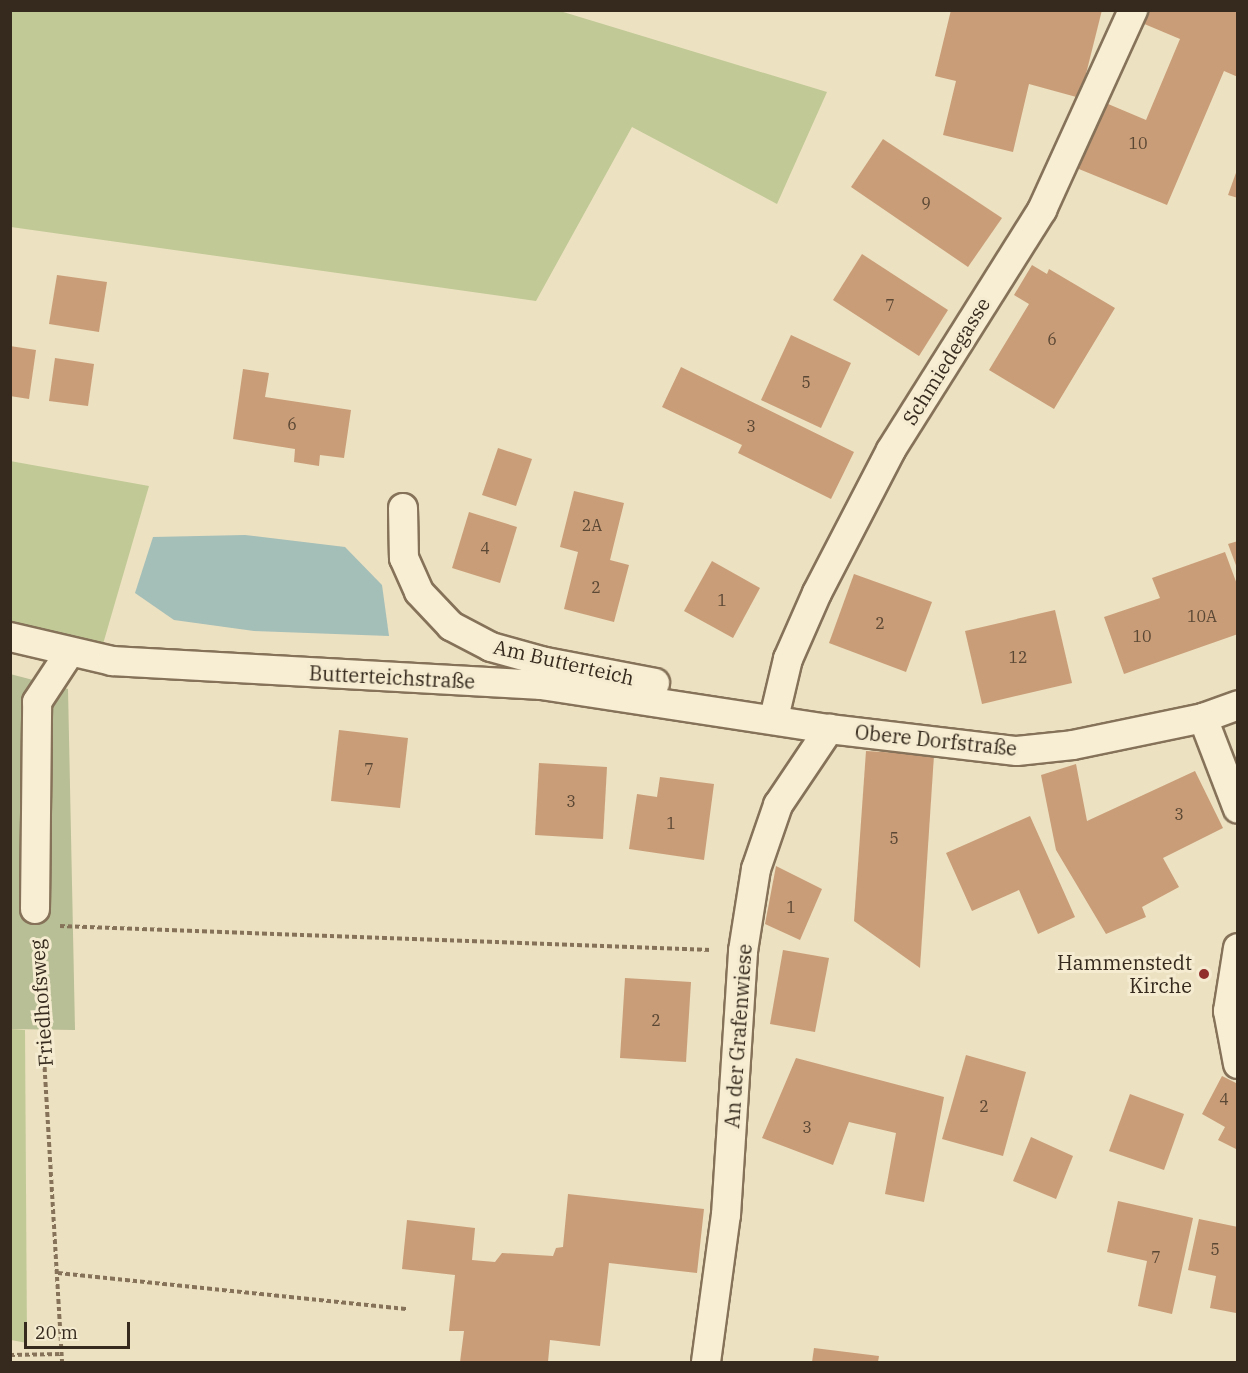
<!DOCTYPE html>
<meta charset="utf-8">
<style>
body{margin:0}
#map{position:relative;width:1248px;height:1373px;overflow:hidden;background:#ece1c1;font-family:"IBM Plex Serif",serif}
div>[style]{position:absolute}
.green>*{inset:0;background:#c1c996}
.cemetery>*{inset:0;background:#b8be95}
.water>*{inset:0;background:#a4beb8}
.building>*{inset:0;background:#c99d78}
.path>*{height:4px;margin-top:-2px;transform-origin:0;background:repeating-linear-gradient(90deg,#857259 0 4.5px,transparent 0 7.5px)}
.roads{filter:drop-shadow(2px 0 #857259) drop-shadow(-2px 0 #857259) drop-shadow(0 2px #857259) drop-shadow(0 -2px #857259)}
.minor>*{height:28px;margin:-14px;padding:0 14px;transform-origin:14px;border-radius:14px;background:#f7eed4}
.dots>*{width:16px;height:16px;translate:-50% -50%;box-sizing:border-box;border:3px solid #f4ebd0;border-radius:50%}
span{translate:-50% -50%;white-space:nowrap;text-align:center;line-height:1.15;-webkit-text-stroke:6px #f4ebd0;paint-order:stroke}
.number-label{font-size:16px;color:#5a4734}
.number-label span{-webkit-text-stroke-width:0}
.street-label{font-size:20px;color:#352a1d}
.poi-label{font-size:20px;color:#352a1d}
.right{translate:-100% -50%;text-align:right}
.frame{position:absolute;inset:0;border:12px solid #352a1d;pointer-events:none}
.scale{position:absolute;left:24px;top:1322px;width:106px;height:27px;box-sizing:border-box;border:3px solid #352a1d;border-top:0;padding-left:8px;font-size:18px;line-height:21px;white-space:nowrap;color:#352a1d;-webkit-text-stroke:4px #f4ebd0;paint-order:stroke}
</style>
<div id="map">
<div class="green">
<i style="clip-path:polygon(12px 11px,560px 11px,827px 92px,777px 204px,632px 127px,536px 301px,11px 227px)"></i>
<i style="clip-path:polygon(10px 461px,149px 486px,103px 644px,11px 624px)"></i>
<i style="clip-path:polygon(11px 1029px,25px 1030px,27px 1343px,11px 1340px)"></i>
</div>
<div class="cemetery">
<i style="clip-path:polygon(10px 674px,68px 689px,75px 1030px,11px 1029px)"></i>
</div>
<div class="water">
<i style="clip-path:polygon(245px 535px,345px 547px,382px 585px,389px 636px,254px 631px,174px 620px,135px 593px,153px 537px)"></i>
</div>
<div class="building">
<i style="clip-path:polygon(951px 10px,1102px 10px,1080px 98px,1029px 84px,1013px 152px,943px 135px,956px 81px,935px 76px)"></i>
<i style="clip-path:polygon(1147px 10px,1238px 10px,1238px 77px,1224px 71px,1167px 205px,1074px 167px,1101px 101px,1146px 120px,1180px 39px,1142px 23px)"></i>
<i style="clip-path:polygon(883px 139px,1002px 218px,968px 267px,851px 187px)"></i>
<i style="clip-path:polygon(1237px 170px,1238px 170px,1238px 198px,1228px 195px)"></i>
<i style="clip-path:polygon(862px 254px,948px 310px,919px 356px,833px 300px)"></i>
<i style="clip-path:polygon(1032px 265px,1047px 274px,1049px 269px,1115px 308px,1054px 409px,989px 370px,1029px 304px,1014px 295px)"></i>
<i style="clip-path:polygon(57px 275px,107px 282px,99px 332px,49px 324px)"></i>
<i style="clip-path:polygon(791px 335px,851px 363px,821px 428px,761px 400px)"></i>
<i style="clip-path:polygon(10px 346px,36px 350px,29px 399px,10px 396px)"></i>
<i style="clip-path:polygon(55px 358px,94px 364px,88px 406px,49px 401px)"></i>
<i style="clip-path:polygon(681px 367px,854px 452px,831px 499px,738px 453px,742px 445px,662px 407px)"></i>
<i style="clip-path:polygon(243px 369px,269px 373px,265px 397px,351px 410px,344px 458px,320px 455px,319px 466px,294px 462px,295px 449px,233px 439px)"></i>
<i style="clip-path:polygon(498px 448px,532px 459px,516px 506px,482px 495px)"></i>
<i style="clip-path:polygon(574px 491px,624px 503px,610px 560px,629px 565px,614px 622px,564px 609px,578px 552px,560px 547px)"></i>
<i style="clip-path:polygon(469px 512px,517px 527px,500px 583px,452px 568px)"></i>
<i style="clip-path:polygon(1238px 541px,1238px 568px,1237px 568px,1228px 544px)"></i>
<i style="clip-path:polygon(1225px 552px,1238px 587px,1238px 634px,1124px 674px,1104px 617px,1160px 598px,1152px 578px)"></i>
<i style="clip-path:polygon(712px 561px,760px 588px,733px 638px,684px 611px)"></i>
<i style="clip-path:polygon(854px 574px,932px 602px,906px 672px,829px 643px)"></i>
<i style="clip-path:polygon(1055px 610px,1072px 683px,982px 704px,965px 631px)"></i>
<i style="clip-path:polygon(339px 730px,408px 738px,400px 808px,331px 801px)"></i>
<i style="clip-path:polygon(866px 751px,934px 755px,920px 968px,854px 921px)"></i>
<i style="clip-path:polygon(539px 763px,607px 767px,603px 839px,535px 835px)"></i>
<i style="clip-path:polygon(1076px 764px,1087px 821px,1195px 771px,1223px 828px,1163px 858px,1179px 887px,1142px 907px,1146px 917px,1106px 934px,1056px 850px,1041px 775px)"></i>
<i style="clip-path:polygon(660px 777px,714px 784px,704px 860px,629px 849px,637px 794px,657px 797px)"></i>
<i style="clip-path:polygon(1030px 816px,1075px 917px,1038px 934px,1019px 890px,972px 911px,946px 853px)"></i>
<i style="clip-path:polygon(776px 866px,822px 889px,800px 940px,765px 924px)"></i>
<i style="clip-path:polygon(783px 950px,829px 958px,815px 1032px,770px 1024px)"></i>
<i style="clip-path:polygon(625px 978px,691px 982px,686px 1062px,620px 1058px)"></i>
<i style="clip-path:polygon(966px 1055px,1026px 1072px,1003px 1156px,942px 1139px)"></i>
<i style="clip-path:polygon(796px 1058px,944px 1097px,924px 1202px,885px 1194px,896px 1133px,849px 1122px,833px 1165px,762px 1138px)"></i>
<i style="clip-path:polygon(1222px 1076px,1238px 1084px,1238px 1150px,1218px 1140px,1225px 1127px,1202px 1114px)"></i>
<i style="clip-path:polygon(1130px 1094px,1184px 1114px,1164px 1170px,1109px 1151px)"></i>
<i style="clip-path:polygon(1031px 1137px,1073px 1156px,1056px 1199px,1013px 1181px)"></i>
<i style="clip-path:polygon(568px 1194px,704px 1209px,697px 1273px,609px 1263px,600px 1346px,550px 1340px,548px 1362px,460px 1362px,464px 1331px,449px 1331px,455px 1275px,402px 1269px,407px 1220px,475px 1228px,472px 1260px,495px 1262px,502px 1253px,553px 1256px,556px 1248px,563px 1247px)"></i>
<i style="clip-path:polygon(1118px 1201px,1193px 1218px,1172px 1314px,1138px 1306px,1147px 1261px,1107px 1252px)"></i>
<i style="clip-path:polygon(1199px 1219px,1238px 1227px,1236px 1313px,1210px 1308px,1216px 1276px,1188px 1270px)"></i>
<i style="clip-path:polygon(814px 1348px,879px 1356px,878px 1362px,812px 1362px)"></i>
</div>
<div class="path">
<i style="left:60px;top:926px;width:652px;rotate:2.11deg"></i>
<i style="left:37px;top:940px;width:423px;rotate:86.6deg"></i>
<i style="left:58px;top:1273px;width:352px;rotate:5.9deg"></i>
<i style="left:10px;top:1355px;width:52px;rotate:-1.1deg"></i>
</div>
<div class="roads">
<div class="minor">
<i style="left:403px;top:508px;width:50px;rotate:88.9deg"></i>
<i style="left:404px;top:558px;width:37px;rotate:66deg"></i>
<i style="left:419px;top:592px;width:47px;rotate:46.7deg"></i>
<i style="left:451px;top:626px;width:45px;rotate:27.7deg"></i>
<i style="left:491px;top:647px;width:56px;rotate:15.5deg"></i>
<i style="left:545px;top:662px;width:112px;rotate:10.8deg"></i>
<i style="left:10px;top:637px;width:105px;rotate:13.2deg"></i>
<i style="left:112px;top:661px;width:430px;rotate:3.2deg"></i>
<i style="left:541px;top:685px;width:291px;rotate:8.7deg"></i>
<i style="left:829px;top:729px;width:189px;rotate:6.7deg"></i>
<i style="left:1017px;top:751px;width:56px;rotate:-6.1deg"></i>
<i style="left:1073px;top:745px;width:133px;rotate:-11.7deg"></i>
<i style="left:1203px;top:718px;width:37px;rotate:-20deg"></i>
<i style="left:774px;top:718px;width:61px;rotate:-76.7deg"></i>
<i style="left:788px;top:659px;width:72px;rotate:-66.3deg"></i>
<i style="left:817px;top:593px;width:161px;rotate:-62.6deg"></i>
<i style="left:891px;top:450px;width:284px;rotate:-57.8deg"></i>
<i style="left:1042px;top:210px;width:220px;rotate:-65.5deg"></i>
<i style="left:1203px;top:718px;width:97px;rotate:69deg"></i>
<i style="left:35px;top:909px;width:207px;rotate:-89.4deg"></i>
<i style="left:37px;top:702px;width:60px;rotate:-56.6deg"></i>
<i style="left:1238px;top:948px;width:64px;rotate:99deg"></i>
<i style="left:1228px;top:1011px;width:54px;rotate:79.3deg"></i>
<i style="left:706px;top:1362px;width:148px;rotate:-82.3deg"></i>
<i style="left:726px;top:1215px;width:265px;rotate:-86.3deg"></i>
<i style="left:743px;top:951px;width:83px;rotate:-81deg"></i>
<i style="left:756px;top:869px;width:68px;rotate:-71deg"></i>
<i style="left:778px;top:805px;width:92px;rotate:-56.1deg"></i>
</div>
</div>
<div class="dots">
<i style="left:1204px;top:974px;background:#912f2c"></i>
</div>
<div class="number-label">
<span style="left:1138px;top:143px">10</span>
<span style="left:926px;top:203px">9</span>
<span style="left:890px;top:305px">7</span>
<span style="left:1052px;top:339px">6</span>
<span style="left:806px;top:382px">5</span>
<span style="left:292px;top:424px">6</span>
<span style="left:751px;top:426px">3</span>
<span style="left:592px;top:525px">2A</span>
<span style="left:485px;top:548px">4</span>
<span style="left:596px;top:587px">2</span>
<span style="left:722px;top:600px">1</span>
<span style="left:1202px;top:616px">10A</span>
<span style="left:880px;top:623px">2</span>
<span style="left:1142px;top:636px">10</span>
<span style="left:1018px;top:657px">12</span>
<span style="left:369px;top:769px">7</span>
<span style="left:571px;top:801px">3</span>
<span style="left:1179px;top:814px">3</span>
<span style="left:671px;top:823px">1</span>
<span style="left:894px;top:838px">5</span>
<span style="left:791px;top:907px">1</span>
<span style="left:656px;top:1020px">2</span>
<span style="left:1224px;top:1099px">4</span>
<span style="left:984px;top:1106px">2</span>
<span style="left:807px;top:1127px">3</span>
<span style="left:1215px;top:1249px">5</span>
<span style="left:1156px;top:1257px">7</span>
</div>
<div class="street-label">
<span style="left:946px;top:361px;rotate:-58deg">Schmiedegasse</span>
<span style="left:564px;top:662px;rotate:13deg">Am Butterteich</span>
<span style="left:392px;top:677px;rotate:3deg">Butterteichstraße</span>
<span style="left:936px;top:740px;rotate:6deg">Obere Dorfstraße</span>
<span style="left:41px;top:1003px;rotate:-94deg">Friedhofsweg</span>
<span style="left:738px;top:1036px;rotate:-86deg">An der Grafenwiese</span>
</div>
<div class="poi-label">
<span class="right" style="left:1192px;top:974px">Hammenstedt<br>Kirche</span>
</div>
<div class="frame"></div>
<div class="scale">20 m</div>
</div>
